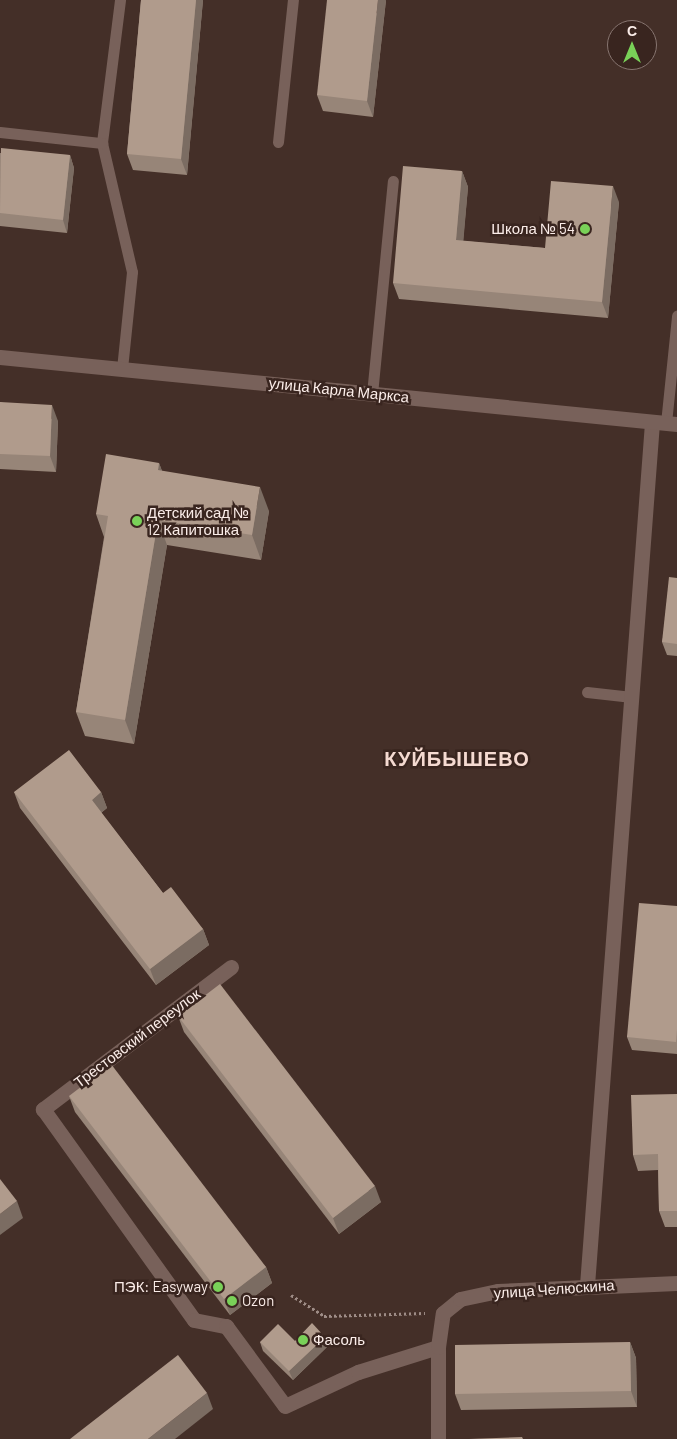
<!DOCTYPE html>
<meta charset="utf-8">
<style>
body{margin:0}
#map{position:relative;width:677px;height:1439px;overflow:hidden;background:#442f28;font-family:Barlow,sans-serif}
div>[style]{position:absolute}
.path>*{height:3px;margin-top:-1.5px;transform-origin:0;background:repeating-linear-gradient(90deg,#9e8c86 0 2.5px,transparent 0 5px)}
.service>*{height:11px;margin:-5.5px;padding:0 5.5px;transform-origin:5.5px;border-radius:5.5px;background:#78615a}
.minor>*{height:15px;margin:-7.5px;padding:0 7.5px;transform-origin:7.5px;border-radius:7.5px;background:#78615a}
.tertiary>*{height:15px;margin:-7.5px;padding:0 7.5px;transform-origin:7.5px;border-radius:7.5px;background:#78615a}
.wall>*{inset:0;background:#978578}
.shaded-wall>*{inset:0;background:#7b6c62}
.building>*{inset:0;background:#b09b8c}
.dots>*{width:14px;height:14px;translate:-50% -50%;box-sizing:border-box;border:2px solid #39251f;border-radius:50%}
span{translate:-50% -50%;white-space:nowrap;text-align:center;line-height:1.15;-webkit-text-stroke:5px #39251f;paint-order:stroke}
.poi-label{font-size:15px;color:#fbede9}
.right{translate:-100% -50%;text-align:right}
.left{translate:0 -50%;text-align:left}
.street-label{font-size:15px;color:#fbede9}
.district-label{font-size:20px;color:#f5dad1;font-weight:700;letter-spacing:1px}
.north{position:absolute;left:607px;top:20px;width:50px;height:50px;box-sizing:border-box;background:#39251f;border:1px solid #877570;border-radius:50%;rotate:0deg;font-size:14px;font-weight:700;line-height:20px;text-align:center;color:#fbede9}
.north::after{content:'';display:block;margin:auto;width:18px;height:22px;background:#79d158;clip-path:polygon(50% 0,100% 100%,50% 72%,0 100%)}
</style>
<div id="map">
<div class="path">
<i style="left:291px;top:1295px;width:39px;rotate:32deg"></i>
<i style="left:324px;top:1316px;width:101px;rotate:-1.7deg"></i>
</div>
<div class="service">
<i style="left:120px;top:0;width:144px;rotate:97.2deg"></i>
<i style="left:102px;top:143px;width:132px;rotate:76.9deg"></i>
<i style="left:132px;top:272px;width:97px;rotate:95.9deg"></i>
<i style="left:0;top:132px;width:103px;rotate:6.2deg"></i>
<i style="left:278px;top:142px;width:143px;rotate:-84deg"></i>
<i style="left:372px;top:394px;width:214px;rotate:-84.4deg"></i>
<i style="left:666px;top:423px;width:108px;rotate:-84.1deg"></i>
<i style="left:587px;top:692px;width:45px;rotate:6.3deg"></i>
</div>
<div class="minor">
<i style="left:231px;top:967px;width:236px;rotate:142.9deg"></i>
<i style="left:43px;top:1109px;width:259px;rotate:54.4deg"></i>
<i style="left:194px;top:1320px;width:33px;rotate:11deg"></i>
<i style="left:226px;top:1326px;width:99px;rotate:53.6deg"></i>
<i style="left:285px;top:1406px;width:81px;rotate:-25deg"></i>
<i style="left:358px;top:1372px;width:84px;rotate:-17.4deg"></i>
<i style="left:587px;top:1285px;width:865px;rotate:-85.69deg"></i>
</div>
<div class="tertiary">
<i style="left:0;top:357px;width:680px;rotate:5.65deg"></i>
<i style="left:438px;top:1439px;width:92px;rotate:-90deg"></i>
<i style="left:438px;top:1347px;width:34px;rotate:-82deg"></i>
<i style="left:443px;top:1313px;width:22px;rotate:-39deg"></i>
<i style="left:460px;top:1299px;width:39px;rotate:-12deg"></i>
<i style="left:498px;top:1291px;width:179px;rotate:-2.6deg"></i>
</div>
<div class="wall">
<i style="clip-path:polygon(141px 0,203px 0,187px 175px,133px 170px,127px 154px)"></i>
<i style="clip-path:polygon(386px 0,373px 117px,323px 111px,317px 95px)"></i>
<i style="clip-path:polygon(0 153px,70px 155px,74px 168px,67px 233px,0 226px)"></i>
<i style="clip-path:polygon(462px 171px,468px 187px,463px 241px,545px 248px,619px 202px,608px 318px,399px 299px,393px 283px)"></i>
<i style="clip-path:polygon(0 402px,58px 421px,56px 472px,0 469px)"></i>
<i style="clip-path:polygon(159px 463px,162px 471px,269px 511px,261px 560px,167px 545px,134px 744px,85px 736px,76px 712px,104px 537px,96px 514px)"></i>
<i style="clip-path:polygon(677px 578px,677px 656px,667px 655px,662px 642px)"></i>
<i style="clip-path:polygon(14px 792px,101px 792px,107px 808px,101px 813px,163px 893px,203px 929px,209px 945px,156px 985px,20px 808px)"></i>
<i style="clip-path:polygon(677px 906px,677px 1054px,632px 1050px,627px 1037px)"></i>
<i style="clip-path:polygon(178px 1016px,381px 1202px,339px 1234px,184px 1032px)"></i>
<i style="clip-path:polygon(677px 1094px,677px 1227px,665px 1227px,659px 1211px,658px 1170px,638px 1171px,633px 1155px)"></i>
<i style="clip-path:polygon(69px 1096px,266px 1267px,272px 1283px,230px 1315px,75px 1112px)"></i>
<i style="clip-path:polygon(295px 1341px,328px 1346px,293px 1380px,263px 1351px,260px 1342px)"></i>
<i style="clip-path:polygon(630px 1342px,636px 1358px,637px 1407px,461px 1410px,455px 1394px)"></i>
</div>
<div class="shaded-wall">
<i style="clip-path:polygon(196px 0,203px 0,187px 175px,181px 159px)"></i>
<i style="clip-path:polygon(378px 0,386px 0,373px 117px,367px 101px)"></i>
<i style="clip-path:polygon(70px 155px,74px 168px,67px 233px,63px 220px)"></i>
<i style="clip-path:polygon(462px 171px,468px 187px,462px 257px,456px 240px)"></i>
<i style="clip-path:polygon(613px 186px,619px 202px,608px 318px,602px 302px)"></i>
<i style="clip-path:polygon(52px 405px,58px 421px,56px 472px,50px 456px)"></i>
<i style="clip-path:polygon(159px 463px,168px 487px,158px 470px)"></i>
<i style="clip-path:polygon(260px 487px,269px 511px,261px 560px,252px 535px)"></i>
<i style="clip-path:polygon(158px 520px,167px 545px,134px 744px,125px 720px)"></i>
<i style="clip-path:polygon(101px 792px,107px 808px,97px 816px,92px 800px)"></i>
<i style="clip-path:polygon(203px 929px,209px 945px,156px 985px,150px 969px)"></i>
<i style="clip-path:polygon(375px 1186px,381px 1202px,339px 1234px,333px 1218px)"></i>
<i style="clip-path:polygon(17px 1201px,23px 1218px,0 1235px,0 1214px)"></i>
<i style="clip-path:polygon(266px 1267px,272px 1283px,230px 1315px,224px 1299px)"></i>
<i style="clip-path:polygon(325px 1337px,328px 1346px,293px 1380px,289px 1371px)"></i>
<i style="clip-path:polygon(630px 1342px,636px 1358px,637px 1407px,631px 1391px)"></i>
<i style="clip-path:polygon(207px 1393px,213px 1409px,175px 1439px,148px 1439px)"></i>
</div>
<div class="building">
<i style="clip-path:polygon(141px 0,196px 0,181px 159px,127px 154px)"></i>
<i style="clip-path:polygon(327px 0,378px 0,367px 101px,317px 95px)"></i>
<i style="clip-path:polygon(1px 148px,70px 155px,63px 220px,0 213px)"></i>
<i style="clip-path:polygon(403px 166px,462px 171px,456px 240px,545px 248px,551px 181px,613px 186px,602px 302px,393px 283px)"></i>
<i style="clip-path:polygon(0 402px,52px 405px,50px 456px,0 454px)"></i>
<i style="clip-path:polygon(106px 454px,159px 463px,158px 470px,260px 487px,252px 535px,158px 520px,125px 720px,76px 712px,108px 516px,96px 514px)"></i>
<i style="clip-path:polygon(669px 577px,677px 578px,677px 644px,662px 642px)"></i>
<i style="clip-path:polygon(69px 750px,101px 792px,92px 800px,163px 893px,171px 887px,203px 929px,150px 969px,14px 792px)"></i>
<i style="clip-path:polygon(639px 903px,677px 906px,677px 1029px,676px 1042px,627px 1037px)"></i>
<i style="clip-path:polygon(220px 984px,375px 1186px,333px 1218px,178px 1016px)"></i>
<i style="clip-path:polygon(111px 1064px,266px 1267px,224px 1299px,69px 1096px)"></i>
<i style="clip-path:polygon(677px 1094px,677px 1211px,659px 1211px,658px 1154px,633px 1155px,631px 1095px)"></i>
<i style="clip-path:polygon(0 1179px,17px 1201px,0 1214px)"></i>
<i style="clip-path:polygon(312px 1323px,325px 1337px,289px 1371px,260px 1342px,278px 1324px,295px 1341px)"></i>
<i style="clip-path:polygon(630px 1342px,631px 1391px,455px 1394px,455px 1345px)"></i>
<i style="clip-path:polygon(178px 1355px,207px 1393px,148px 1439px,70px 1439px)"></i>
<i style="clip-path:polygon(522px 1437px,523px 1439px,469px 1439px)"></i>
</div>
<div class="dots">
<i style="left:585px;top:229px;background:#79d158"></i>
<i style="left:137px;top:521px;background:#79d158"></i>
<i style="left:218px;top:1287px;background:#79d158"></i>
<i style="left:232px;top:1301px;background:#79d158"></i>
<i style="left:303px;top:1340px;background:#79d158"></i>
</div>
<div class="poi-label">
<span class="right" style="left:575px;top:229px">Школа № 54</span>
<span class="left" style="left:147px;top:521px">Детский сад №<br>12 Капитошка</span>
<span class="right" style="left:208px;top:1287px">ПЭК: Easyway</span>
<span class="left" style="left:242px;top:1301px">Ozon</span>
<span class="left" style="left:313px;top:1340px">Фасоль</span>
</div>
<div class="street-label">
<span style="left:339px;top:390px;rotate:6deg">улица Карла Маркса</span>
<span style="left:137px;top:1038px;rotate:-37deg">Трестовский переулок</span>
<span style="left:554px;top:1289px;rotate:-4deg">улица Челюскина</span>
</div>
<div class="district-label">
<span style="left:457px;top:758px">КУЙБЫШЕВО</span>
</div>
<div class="north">С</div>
</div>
